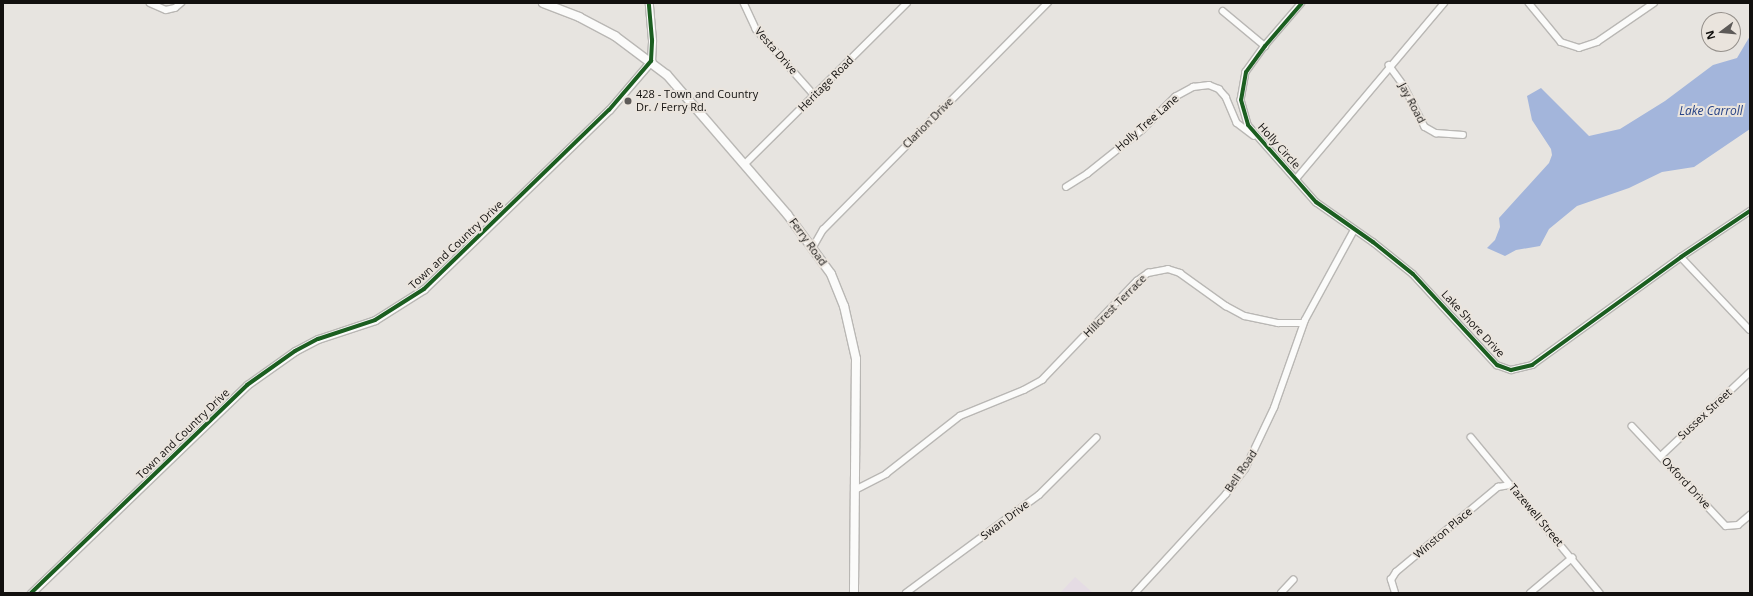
<!DOCTYPE html>
<style>
body{margin:0}
#map{position:relative;width:1753px;height:596px;overflow:hidden;background:#e7e4e0;font-family:"Open Sans",sans-serif}
div>[style]{position:absolute}
.education>*{inset:0;background:#e5dce4}
.water>*{inset:0;background:#a3b5db}
.roads{filter:drop-shadow(1px 0 #b9b7b4) drop-shadow(-1px 0 #b9b7b4) drop-shadow(0 1px #b9b7b4) drop-shadow(0 -1px #b9b7b4)}
.minor>*{height:5.5px;margin:-2.75px;padding:0 2.75px;transform-origin:2.75px;border-radius:2.75px;background:#fbfbfa}
.tertiary>*{height:7px;margin:-3.5px;padding:0 3.5px;transform-origin:3.5px;border-radius:3.5px;background:#fbfbfa}
.secondary>*{height:8px;margin:-4px;padding:0 4px;transform-origin:4px;border-radius:4px;background:#fbfbfa}
.cycleway>*{height:4px;margin:-2px;padding:0 2px;transform-origin:2px;border-radius:2px;background:#1b5e20}
.dots>*{width:11px;height:11px;translate:-50% -50%;box-sizing:border-box;border:2px solid #eae4dd;border-radius:50%}
span{translate:-50% -50%;white-space:nowrap;text-align:center;line-height:1.15;-webkit-text-stroke:4px #eae4dd;paint-order:stroke}
.street-label{font-size:11px;color:#12100e}
.poi-label{font-size:11px;color:#12100e}
.left{translate:0 -50%;text-align:left}
.water-label{font-size:12px;color:#264285;font-style:italic}
.frame{position:absolute;inset:0;border:4px solid #12100e;pointer-events:none}
.north{position:absolute;left:1701px;top:12px;width:40px;height:40px;box-sizing:border-box;background:#eae4dd;border:1px solid #948f8a;border-radius:50%;rotate:254deg;font-size:11px;font-weight:700;line-height:16px;text-align:center;color:#12100e}
.north::after{content:'';display:block;margin:auto;width:14px;height:18px;background:#5d5a58;clip-path:polygon(50% 0,100% 100%,50% 72%,0 100%)}
</style>
<div id="map">
<div class="education">
<i style="clip-path:polygon(1075px 577px,1093px 593px,1060px 593px)"></i>
</div>
<div class="water">
<i style="clip-path:polygon(1750px 36px,1750px 129px,1694px 167px,1662px 172px,1629px 188px,1577px 206px,1549px 229px,1540px 246px,1516px 250px,1505px 256px,1487px 248px,1495px 240px,1500px 227px,1499px 218px,1549px 163px,1552px 155px,1551px 149px,1532px 120px,1527px 96px,1541px 88px,1589px 136px,1620px 129px,1665px 101px,1713px 65px,1737px 58px)"></i>
</div>
<div class="roads">
<div class="minor">
<i style="left:150px;top:3px;width:17px;rotate:24deg"></i>
<i style="left:166px;top:10px;width:9px;rotate:-13deg"></i>
<i style="left:175px;top:8px;width:8px;rotate:-40deg"></i>
<i style="left:744px;top:3px;width:29px;rotate:65deg"></i>
<i style="left:756px;top:29px;width:89px;rotate:48.6deg"></i>
<i style="left:1302px;top:3px;width:57px;rotate:130.7deg"></i>
<i style="left:1265px;top:46px;width:32px;rotate:126deg"></i>
<i style="left:1246px;top:72px;width:28px;rotate:100deg"></i>
<i style="left:1241px;top:100px;width:26px;rotate:74deg"></i>
<i style="left:1248px;top:125px;width:103px;rotate:48.6deg"></i>
<i style="left:1316px;top:202px;width:70px;rotate:35.1deg"></i>
<i style="left:1373px;top:242px;width:51px;rotate:38.7deg"></i>
<i style="left:1413px;top:274px;width:124px;rotate:47.3deg"></i>
<i style="left:1497px;top:365px;width:15px;rotate:20deg"></i>
<i style="left:1511px;top:370px;width:22px;rotate:-13deg"></i>
<i style="left:1532px;top:365px;width:184px;rotate:-35.9deg"></i>
<i style="left:1681px;top:257px;width:83px;rotate:-33.7deg"></i>
<i style="left:1529px;top:3px;width:50px;rotate:50.6deg"></i>
<i style="left:1561px;top:42px;width:19px;rotate:18deg"></i>
<i style="left:1579px;top:48px;width:19px;rotate:-18deg"></i>
<i style="left:1597px;top:42px;width:69px;rotate:-34.4deg"></i>
<i style="left:1223px;top:11px;width:55px;rotate:39.8deg"></i>
<i style="left:1389px;top:65px;width:24px;rotate:54deg"></i>
<i style="left:1403px;top:84px;width:48px;rotate:62.9deg"></i>
<i style="left:1425px;top:127px;width:13px;rotate:29deg"></i>
<i style="left:1436px;top:133px;width:27px;rotate:4deg"></i>
<i style="left:745px;top:164px;width:228px;rotate:-44.8deg"></i>
<i style="left:1296px;top:179px;width:230px;rotate:-49.9deg"></i>
<i style="left:1066px;top:187px;width:25px;rotate:-32deg"></i>
<i style="left:1087px;top:174px;width:70px;rotate:-38.7deg"></i>
<i style="left:1142px;top:130px;width:47px;rotate:-45deg"></i>
<i style="left:1175px;top:97px;width:21px;rotate:-29deg"></i>
<i style="left:1193px;top:87px;width:16px;rotate:-7deg"></i>
<i style="left:1209px;top:85px;width:11px;rotate:22deg"></i>
<i style="left:1219px;top:89px;width:11px;rotate:49deg"></i>
<i style="left:1226px;top:97px;width:28px;rotate:67deg"></i>
<i style="left:1237px;top:123px;width:21px;rotate:37deg"></i>
<i style="left:813px;top:247px;width:20px;rotate:-60deg"></i>
<i style="left:823px;top:230px;width:320px;rotate:-45.3deg"></i>
<i style="left:1681px;top:257px;width:100px;rotate:46.6deg"></i>
<i style="left:1632px;top:426px;width:137px;rotate:46.8deg"></i>
<i style="left:1726px;top:526px;width:12px;rotate:-5deg"></i>
<i style="left:1738px;top:525px;width:16px;rotate:-40deg"></i>
<i style="left:1471px;top:437px;width:202px;rotate:50.4deg"></i>
<i style="left:1661px;top:456px;width:122px;rotate:-43.3deg"></i>
<i style="left:855px;top:490px;width:35px;rotate:-27deg"></i>
<i style="left:886px;top:474px;width:94px;rotate:-38.1deg"></i>
<i style="left:960px;top:416px;width:69px;rotate:-22.1deg"></i>
<i style="left:1024px;top:390px;width:21px;rotate:-29deg"></i>
<i style="left:1042px;top:380px;width:137px;rotate:-46.2deg"></i>
<i style="left:1137px;top:281px;width:14px;rotate:-36deg"></i>
<i style="left:1148px;top:273px;width:20px;rotate:-11deg"></i>
<i style="left:1168px;top:269px;width:13px;rotate:18deg"></i>
<i style="left:1180px;top:273px;width:57px;rotate:35.7deg"></i>
<i style="left:1226px;top:306px;width:21px;rotate:28deg"></i>
<i style="left:1245px;top:316px;width:34px;rotate:12deg"></i>
<i style="left:1278px;top:323px;width:25px"></i>
<i style="left:906px;top:593px;width:165px;rotate:-36.4deg"></i>
<i style="left:1039px;top:495px;width:81px;rotate:-45deg"></i>
<i style="left:1135px;top:593px;width:134px;rotate:-47.4deg"></i>
<i style="left:1226px;top:494px;width:31px;rotate:-53deg"></i>
<i style="left:1245px;top:469px;width:68px;rotate:-64.6deg"></i>
<i style="left:1274px;top:408px;width:93px;rotate:-70.6deg"></i>
<i style="left:1305px;top:320px;width:102px;rotate:-61.4deg"></i>
<i style="left:1281px;top:593px;width:18px;rotate:-47deg"></i>
<i style="left:1395px;top:593px;width:14px;rotate:-107deg"></i>
<i style="left:1391px;top:580px;width:9px;rotate:-58deg"></i>
<i style="left:1396px;top:572px;width:133px;rotate:-39.8deg"></i>
<i style="left:1498px;top:487px;width:13px;rotate:-9deg"></i>
<i style="left:1530px;top:593px;width:55px;rotate:-39.8deg"></i>
</div>
<div class="tertiary">
<i style="left:31px;top:593px;width:300px;rotate:-43.9deg"></i>
<i style="left:247px;top:385px;width:59px;rotate:-35.3deg"></i>
<i style="left:295px;top:351px;width:26px;rotate:-28deg"></i>
<i style="left:318px;top:339px;width:60px;rotate:-18.4deg"></i>
<i style="left:375px;top:320px;width:58px;rotate:-32.3deg"></i>
<i style="left:424px;top:289px;width:257px;rotate:-44.1deg"></i>
<i style="left:609px;top:110px;width:65px;rotate:-49.4deg"></i>
<i style="left:651px;top:61px;width:21px;rotate:-87deg"></i>
<i style="left:652px;top:40px;width:37px;rotate:-95deg"></i>
</div>
<div class="secondary">
<i style="left:543px;top:3px;width:39px;rotate:21deg"></i>
<i style="left:579px;top:17px;width:41px;rotate:27.8deg"></i>
<i style="left:615px;top:36px;width:65px;rotate:36.9deg"></i>
<i style="left:667px;top:75px;width:184px;rotate:49.2deg"></i>
<i style="left:787px;top:214px;width:74px;rotate:53.7deg"></i>
<i style="left:831px;top:274px;width:35px;rotate:68deg"></i>
<i style="left:844px;top:306px;width:54px;rotate:77.2deg"></i>
<i style="left:856px;top:359px;width:234px;rotate:90.5deg"></i>
</div>
</div>
<div class="cycleway">
<i style="left:1302px;top:3px;width:57px;rotate:130.7deg"></i>
<i style="left:1265px;top:46px;width:32px;rotate:126deg"></i>
<i style="left:1246px;top:72px;width:28px;rotate:100deg"></i>
<i style="left:1241px;top:100px;width:26px;rotate:74deg"></i>
<i style="left:1248px;top:125px;width:103px;rotate:48.6deg"></i>
<i style="left:1316px;top:202px;width:70px;rotate:35.1deg"></i>
<i style="left:1373px;top:242px;width:51px;rotate:38.7deg"></i>
<i style="left:1413px;top:274px;width:124px;rotate:47.3deg"></i>
<i style="left:1497px;top:365px;width:15px;rotate:20deg"></i>
<i style="left:1511px;top:370px;width:22px;rotate:-13deg"></i>
<i style="left:1532px;top:365px;width:184px;rotate:-35.9deg"></i>
<i style="left:1681px;top:257px;width:83px;rotate:-33.7deg"></i>
<i style="left:31px;top:593px;width:300px;rotate:-43.9deg"></i>
<i style="left:247px;top:385px;width:59px;rotate:-35.3deg"></i>
<i style="left:295px;top:351px;width:26px;rotate:-28deg"></i>
<i style="left:318px;top:339px;width:60px;rotate:-18.4deg"></i>
<i style="left:375px;top:320px;width:58px;rotate:-32.3deg"></i>
<i style="left:424px;top:289px;width:257px;rotate:-44.1deg"></i>
<i style="left:609px;top:110px;width:65px;rotate:-49.4deg"></i>
<i style="left:651px;top:61px;width:21px;rotate:-87deg"></i>
<i style="left:652px;top:40px;width:37px;rotate:-95deg"></i>
</div>
<div class="dots">
<i style="left:628px;top:101px;background:#5d5a58"></i>
</div>
<div class="street-label">
<span style="left:776px;top:51px;rotate:49deg">Vesta Drive</span>
<span style="left:826px;top:84px;rotate:-45deg">Heritage Road</span>
<span style="left:1412px;top:103px;rotate:62deg">Jay Road</span>
<span style="left:928px;top:123px;rotate:-45deg">Clarion Drive</span>
<span style="left:1147px;top:123px;rotate:-41deg">Holly Tree Lane</span>
<span style="left:1279px;top:146px;rotate:48deg">Holly Circle</span>
<span style="left:808px;top:242px;rotate:54deg">Ferry Road</span>
<span style="left:456px;top:245px;rotate:-43deg">Town and Country Drive</span>
<span style="left:1115px;top:306px;rotate:-45deg">Hillcrest Terrace</span>
<span style="left:1473px;top:324px;rotate:47deg">Lake Shore Drive</span>
<span style="left:1705px;top:414px;rotate:-43deg">Sussex Street</span>
<span style="left:183px;top:434px;rotate:-44deg">Town and Country Drive</span>
<span style="left:1241px;top:471px;rotate:-56deg">Bell Road</span>
<span style="left:1686px;top:483px;rotate:47deg">Oxford Drive</span>
<span style="left:1536px;top:515px;rotate:50deg">Tazewell Street</span>
<span style="left:1005px;top:520px;rotate:-37deg">Swan Drive</span>
<span style="left:1443px;top:533px;rotate:-40deg">Winston Place</span>
</div>
<div class="poi-label">
<span class="left" style="left:636px;top:101px">428 - Town and Country<br>Dr. / Ferry Rd.</span>
</div>
<div class="water-label">
<span style="left:1711px;top:111px">Lake Carroll</span>
</div>
<div class="frame"></div>
<div class="north">N</div>
</div>
